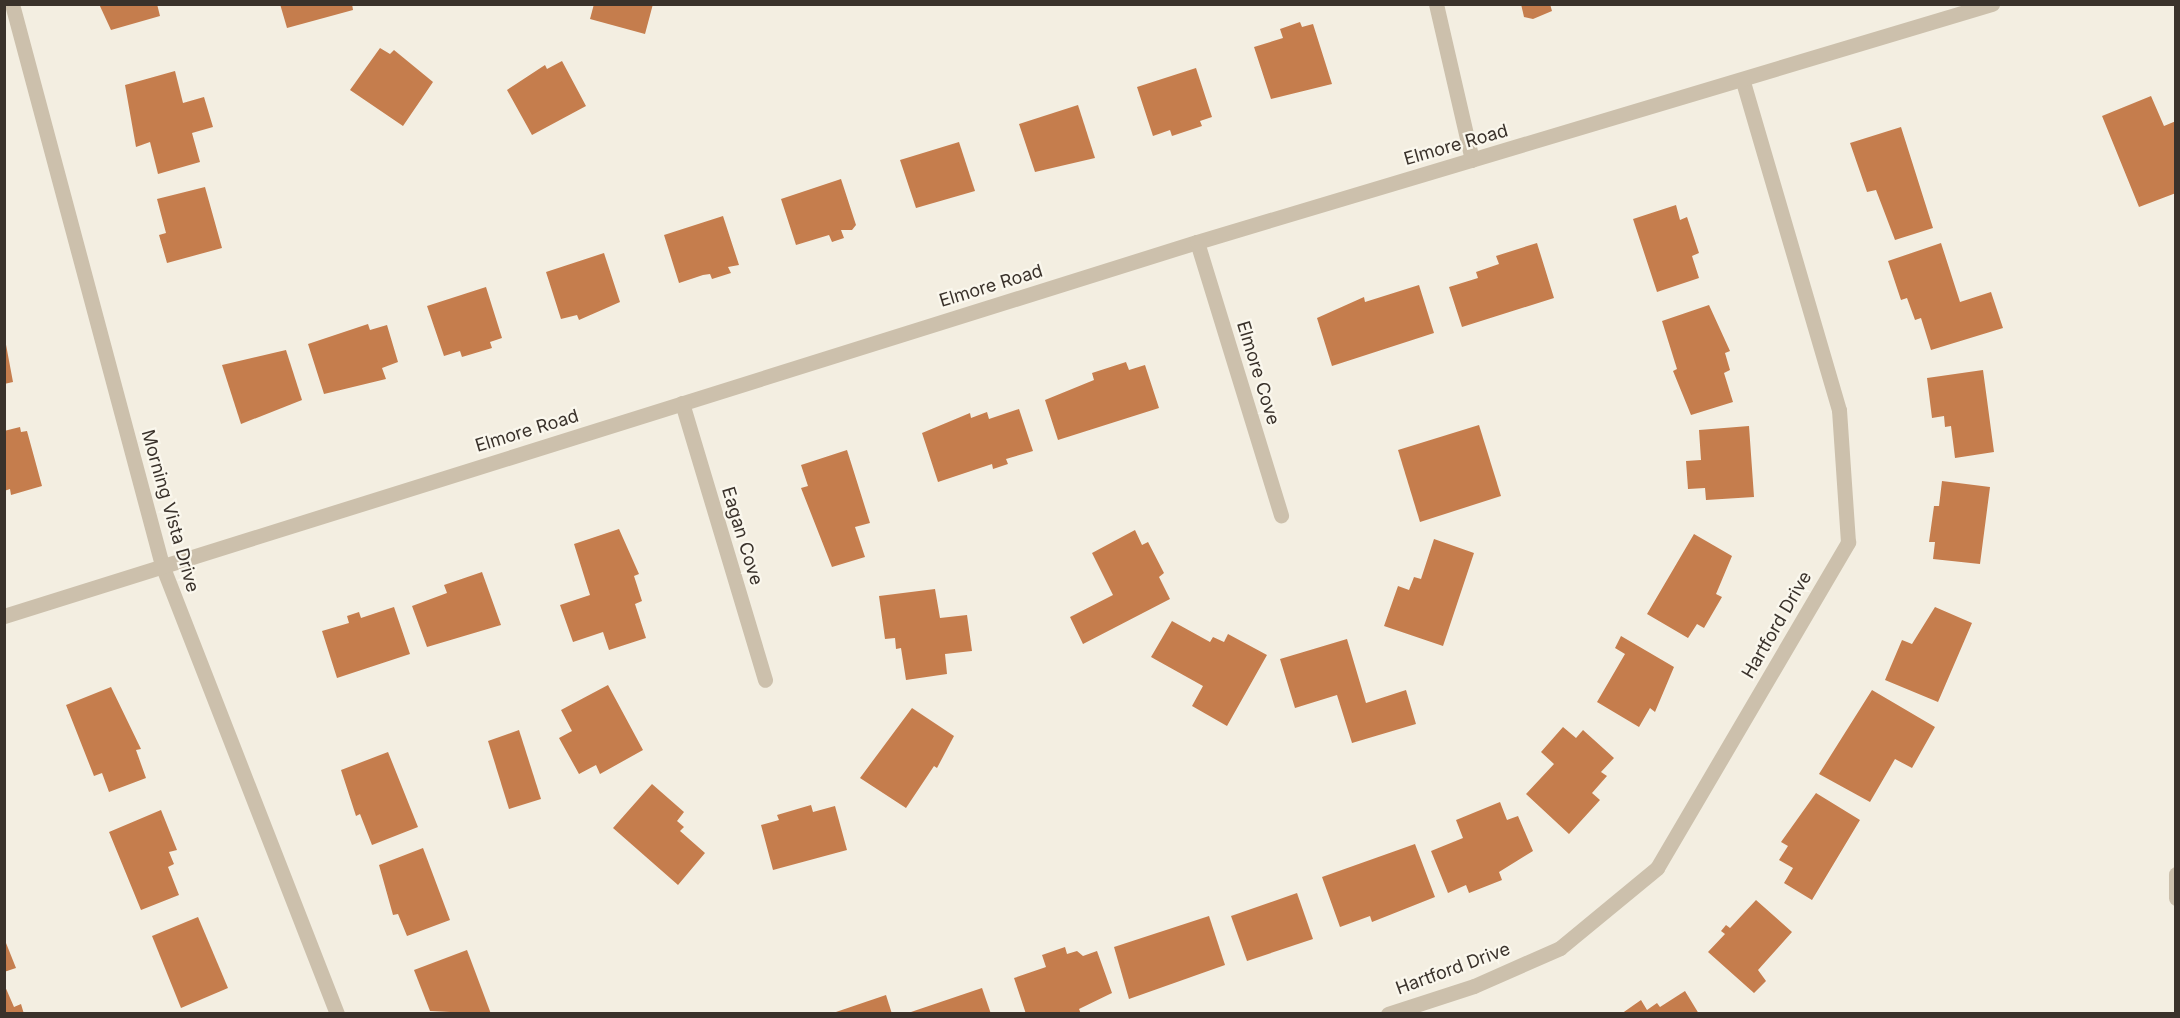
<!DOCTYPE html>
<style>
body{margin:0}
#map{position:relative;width:2180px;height:1018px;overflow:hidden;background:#f3eee1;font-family:Inter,sans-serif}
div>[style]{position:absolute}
.building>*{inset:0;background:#c57d4d}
.minor>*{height:15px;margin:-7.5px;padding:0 7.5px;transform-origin:7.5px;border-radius:7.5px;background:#ccc0ac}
.tertiary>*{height:15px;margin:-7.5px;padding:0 7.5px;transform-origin:7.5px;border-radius:7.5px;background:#ccc0ac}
span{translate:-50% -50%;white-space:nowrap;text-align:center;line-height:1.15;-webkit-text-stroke:4.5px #faf7ed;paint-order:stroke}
.street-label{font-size:18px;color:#3a322b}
.frame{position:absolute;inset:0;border:6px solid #3a322b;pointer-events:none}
</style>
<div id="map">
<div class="building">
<i style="clip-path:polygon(99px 4px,157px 4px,160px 16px,111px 30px)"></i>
<i style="clip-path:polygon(280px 4px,352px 4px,353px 10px,287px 28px)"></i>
<i style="clip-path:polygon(594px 4px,653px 4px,645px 34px,590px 19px)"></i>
<i style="clip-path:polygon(1521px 4px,1550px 4px,1552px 11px,1533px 19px,1524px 17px)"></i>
<i style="clip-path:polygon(1300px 22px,1302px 27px,1313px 24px,1332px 84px,1271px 99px,1254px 47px,1283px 38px,1280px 29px)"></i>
<i style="clip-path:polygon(380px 48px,390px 54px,394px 50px,433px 82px,403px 126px,350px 90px)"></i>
<i style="clip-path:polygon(562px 61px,586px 106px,532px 135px,507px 90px,545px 65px,547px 69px)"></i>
<i style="clip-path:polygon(1196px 68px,1212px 117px,1200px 121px,1202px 126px,1172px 136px,1170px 130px,1153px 136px,1137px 87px)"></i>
<i style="clip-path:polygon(175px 71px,183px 103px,204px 97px,213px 127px,192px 133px,200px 162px,158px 174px,150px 142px,136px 147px,125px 85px)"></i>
<i style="clip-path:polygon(2151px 96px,2164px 126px,2176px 121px,2176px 193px,2139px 207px,2102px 116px)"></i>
<i style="clip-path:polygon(1078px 105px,1095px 158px,1035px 172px,1019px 124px)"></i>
<i style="clip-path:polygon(1901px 127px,1933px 228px,1895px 240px,1876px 190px,1867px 192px,1850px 143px)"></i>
<i style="clip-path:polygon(959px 142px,975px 191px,916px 208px,900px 160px)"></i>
<i style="clip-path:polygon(841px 179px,856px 225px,852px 230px,841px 230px,844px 238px,832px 242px,829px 235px,796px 245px,781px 199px)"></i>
<i style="clip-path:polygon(205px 187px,222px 248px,167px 263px,159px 235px,166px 233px,157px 199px)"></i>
<i style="clip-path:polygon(1676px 205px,1680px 220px,1687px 217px,1699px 253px,1692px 256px,1699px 278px,1657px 292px,1633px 219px)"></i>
<i style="clip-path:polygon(723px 216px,739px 265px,728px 267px,731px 273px,712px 279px,710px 274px,703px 275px,679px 283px,664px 235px)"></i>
<i style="clip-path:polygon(1537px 243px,1554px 298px,1462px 327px,1449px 287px,1478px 278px,1476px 272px,1499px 264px,1496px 256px)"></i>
<i style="clip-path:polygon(1941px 243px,1960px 302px,1991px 292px,2003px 328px,1931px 350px,1921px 318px,1915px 320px,1907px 298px,1901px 300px,1888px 261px)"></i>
<i style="clip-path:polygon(604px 253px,620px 302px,579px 320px,577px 315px,561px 319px,546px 272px)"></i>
<i style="clip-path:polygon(1419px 285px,1434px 333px,1332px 366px,1317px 318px,1364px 297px,1365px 302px)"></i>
<i style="clip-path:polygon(486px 287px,502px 338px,490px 342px,492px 348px,462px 357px,460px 351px,444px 356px,427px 306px)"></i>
<i style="clip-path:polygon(1709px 305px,1730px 351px,1725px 353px,1730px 370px,1724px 373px,1733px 402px,1691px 415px,1673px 371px,1677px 369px,1662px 321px)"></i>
<i style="clip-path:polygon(368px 324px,370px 330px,387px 325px,398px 362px,382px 368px,386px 379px,324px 394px,308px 344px)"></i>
<i style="clip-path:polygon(4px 334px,13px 382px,4px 384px)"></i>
<i style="clip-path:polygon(286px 350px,302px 400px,241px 424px,222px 365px)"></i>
<i style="clip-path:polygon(1126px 362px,1129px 370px,1145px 365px,1159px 408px,1058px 440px,1045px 400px,1094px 380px,1092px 373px)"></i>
<i style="clip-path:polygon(1983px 370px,1994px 452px,1955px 458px,1951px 426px,1945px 427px,1944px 416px,1932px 418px,1927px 378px)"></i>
<i style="clip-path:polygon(1019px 409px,1033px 451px,1006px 459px,1008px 464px,993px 469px,992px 464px,938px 482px,922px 433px,970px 413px,971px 418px,987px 412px,989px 419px)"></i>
<i style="clip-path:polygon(1479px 425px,1501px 496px,1420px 522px,1398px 450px)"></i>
<i style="clip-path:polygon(1749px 426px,1754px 497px,1706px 500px,1705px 488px,1688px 489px,1686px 461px,1701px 460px,1699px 430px)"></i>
<i style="clip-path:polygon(20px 427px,21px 432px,27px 431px,42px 486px,11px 495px,10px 489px,4px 491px,4px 431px)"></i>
<i style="clip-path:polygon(847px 450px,870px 523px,855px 527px,865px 557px,832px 567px,801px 488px,808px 486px,801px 465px)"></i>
<i style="clip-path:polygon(1942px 481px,1990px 487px,1980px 564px,1933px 559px,1935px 542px,1929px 542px,1934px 506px,1939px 506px)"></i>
<i style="clip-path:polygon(619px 529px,639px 574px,634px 576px,642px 601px,635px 604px,646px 638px,609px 650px,603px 632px,573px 642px,560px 605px,590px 595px,574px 544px)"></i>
<i style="clip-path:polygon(1135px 530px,1142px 545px,1148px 542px,1164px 573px,1159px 577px,1170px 599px,1083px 644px,1070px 617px,1113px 595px,1092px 553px)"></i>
<i style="clip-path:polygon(1694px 534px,1732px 556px,1716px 594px,1722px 597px,1704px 628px,1697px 624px,1688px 638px,1647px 614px)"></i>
<i style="clip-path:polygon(1434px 539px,1474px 553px,1443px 646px,1384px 626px,1398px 586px,1409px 590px,1414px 577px,1421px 579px)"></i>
<i style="clip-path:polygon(482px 572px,501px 625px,427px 647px,412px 606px,447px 593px,444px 585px)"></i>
<i style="clip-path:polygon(935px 589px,940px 618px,967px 615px,972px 651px,945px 654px,947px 674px,906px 680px,901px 648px,896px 649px,895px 638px,885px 639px,879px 596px)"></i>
<i style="clip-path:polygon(394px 607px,410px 654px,337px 678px,322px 631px,349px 623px,347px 616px,359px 612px,361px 618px)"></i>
<i style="clip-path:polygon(1935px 607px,1972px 623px,1938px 702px,1885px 680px,1902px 640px,1912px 644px)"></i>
<i style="clip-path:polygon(1172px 621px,1210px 642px,1213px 637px,1224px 642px,1228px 634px,1267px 655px,1227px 726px,1192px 706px,1203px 686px,1151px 657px)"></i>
<i style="clip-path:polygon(1621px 636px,1674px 667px,1655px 712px,1650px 708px,1639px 727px,1597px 702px,1625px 654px,1615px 648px)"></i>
<i style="clip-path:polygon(1347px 639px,1366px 703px,1406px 690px,1416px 724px,1352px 743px,1337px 695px,1295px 708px,1280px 659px)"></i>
<i style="clip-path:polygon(608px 685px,643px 750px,600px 774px,596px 765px,579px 774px,559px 738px,572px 731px,561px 710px)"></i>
<i style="clip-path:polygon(111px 687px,141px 749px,136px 750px,146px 778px,109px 792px,102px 773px,94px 776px,66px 705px)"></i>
<i style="clip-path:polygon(1872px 690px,1935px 727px,1912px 768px,1895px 759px,1870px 802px,1819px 774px)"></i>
<i style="clip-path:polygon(912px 708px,954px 736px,937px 768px,934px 766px,906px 808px,860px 778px)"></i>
<i style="clip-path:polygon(1563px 727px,1576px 738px,1583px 730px,1614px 758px,1601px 772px,1607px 776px,1592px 793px,1600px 800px,1569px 834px,1526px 794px,1554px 764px,1541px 752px)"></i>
<i style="clip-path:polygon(519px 730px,541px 799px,509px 809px,488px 741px)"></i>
<i style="clip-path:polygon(388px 752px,418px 827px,372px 845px,360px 814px,356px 816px,341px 770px)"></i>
<i style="clip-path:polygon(652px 784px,684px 812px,677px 821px,684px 827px,680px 831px,705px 853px,678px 885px,613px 828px)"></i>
<i style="clip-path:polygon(1816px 793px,1860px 820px,1812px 900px,1784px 883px,1793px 868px,1779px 860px,1788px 846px,1781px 842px)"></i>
<i style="clip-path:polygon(1500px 802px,1507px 820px,1518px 816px,1533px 851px,1499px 872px,1502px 880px,1469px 893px,1466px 885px,1448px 893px,1431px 851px,1463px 838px,1456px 820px)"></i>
<i style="clip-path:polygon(811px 805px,813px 812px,835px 806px,847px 850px,773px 870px,761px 825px,779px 820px,777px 815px)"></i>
<i style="clip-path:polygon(161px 810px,177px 850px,169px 852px,174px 864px,168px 867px,179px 895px,141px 910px,109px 832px)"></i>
<i style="clip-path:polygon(1415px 844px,1435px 897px,1372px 922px,1370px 916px,1340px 927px,1322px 877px)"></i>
<i style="clip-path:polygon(423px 848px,450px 920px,407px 936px,398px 914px,393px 915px,379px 865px)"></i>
<i style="clip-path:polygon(1297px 893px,1313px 939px,1247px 961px,1231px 916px)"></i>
<i style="clip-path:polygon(1756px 900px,1792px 932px,1758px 970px,1766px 981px,1754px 993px,1708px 952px,1725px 934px,1721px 931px,1726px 925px,1730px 928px)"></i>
<i style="clip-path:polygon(1209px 916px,1225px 965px,1129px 999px,1114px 947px)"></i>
<i style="clip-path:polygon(198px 917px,228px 988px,181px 1008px,152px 936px)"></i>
<i style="clip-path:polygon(4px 938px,16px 968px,4px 972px)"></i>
<i style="clip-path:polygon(1065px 947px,1067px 954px,1077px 951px,1083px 956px,1097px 951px,1112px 993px,1079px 1009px,1081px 1014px,1026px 1014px,1014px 978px,1046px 967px,1042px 955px)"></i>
<i style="clip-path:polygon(467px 950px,491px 1014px,430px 1011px,414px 970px)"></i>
<i style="clip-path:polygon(4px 984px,14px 1007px,21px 1004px,24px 1014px,4px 1014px)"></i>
<i style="clip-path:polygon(982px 988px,991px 1014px,909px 1014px,908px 1013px)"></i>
<i style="clip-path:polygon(1685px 991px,1699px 1014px,1621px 1014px,1641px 1000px,1647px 1010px,1657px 1003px,1660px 1007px)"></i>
<i style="clip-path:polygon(886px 995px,892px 1014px,833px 1014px,833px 1013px)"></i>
</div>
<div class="minor">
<i style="left:12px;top:4px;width:581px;rotate:75.03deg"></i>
<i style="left:162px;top:565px;width:482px;rotate:68.7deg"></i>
<i style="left:1436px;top:4px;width:160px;rotate:77deg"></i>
<i style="left:1197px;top:242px;width:286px;rotate:72.9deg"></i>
<i style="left:682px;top:403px;width:289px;rotate:73.3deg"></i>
<i style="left:2176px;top:874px;width:24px;rotate:90deg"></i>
<i style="left:1388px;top:1014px;width:90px;rotate:-18deg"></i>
<i style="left:1474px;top:986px;width:94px;rotate:-23.8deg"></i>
<i style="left:1560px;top:948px;width:126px;rotate:-39.5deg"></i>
<i style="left:1657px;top:868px;width:378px;rotate:-59.6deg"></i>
<i style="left:1848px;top:542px;width:132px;rotate:-93.9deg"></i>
<i style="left:1839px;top:410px;width:342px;rotate:-106.3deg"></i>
</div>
<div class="tertiary">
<i style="left:4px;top:616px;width:1250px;rotate:-17.41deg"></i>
<i style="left:1197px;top:242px;width:830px;rotate:-16.67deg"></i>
</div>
<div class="street-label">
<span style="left:1456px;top:145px;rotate:-16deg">Elmore Road</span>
<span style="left:991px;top:286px;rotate:-17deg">Elmore Road</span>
<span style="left:1258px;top:373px;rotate:73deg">Elmore Cove</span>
<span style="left:527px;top:431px;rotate:-17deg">Elmore Road</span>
<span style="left:170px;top:511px;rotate:74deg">Morning Vista Drive</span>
<span style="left:742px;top:536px;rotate:73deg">Eagan Cove</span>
<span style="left:1777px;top:625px;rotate:-60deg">Hartford Drive</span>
<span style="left:1453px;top:969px;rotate:-20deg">Hartford Drive</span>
</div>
<div class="frame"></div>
</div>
